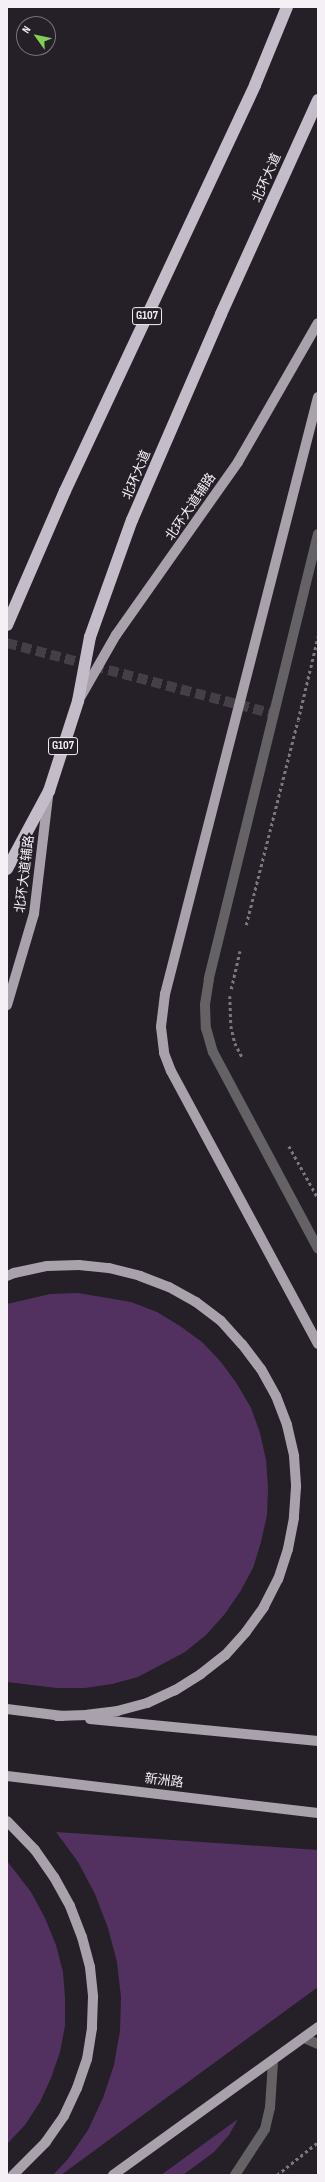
<!DOCTYPE html>
<meta charset="utf-8">
<style>
body{margin:0}
#map{position:relative;width:325px;height:2182px;overflow:hidden;background:#251f28;font-family:"Sofia Sans Condensed","Noto Sans SC",sans-serif}
div>[style]{position:absolute}
.green>*{inset:0;background:#523161}
.minor-tunnel>*{height:10px;margin-top:-5px;transform-origin:0;background:repeating-linear-gradient(90deg,#443e47 0 10px,transparent 0 15px)}
.path>*{height:2.5px;margin-top:-1.25px;transform-origin:0;background:repeating-linear-gradient(90deg,#7c777f 0 3px,transparent 0 6px)}
.minor>*{height:10px;margin:-5px;padding:0 5px;transform-origin:5px;border-radius:5px;background:#656266}
.major>*{height:10px;margin:-5px;padding:0 5px;transform-origin:5px;border-radius:5px;background:#a9a2ac}
.highway>*{height:12px;margin:-6px;padding:0 6px;transform-origin:6px;border-radius:6px;background:#c4bcc8}
span{translate:-50% -50%;white-space:nowrap;text-align:center;line-height:1.15;-webkit-text-stroke:4px #251f28;paint-order:stroke}
.shield-label span{padding:1px 3px;background:#251f28;border:1px solid;border-radius:3px;-webkit-text-stroke-width:0}
.shield-label{font-size:12px;color:#f4f0f6;font-weight:700}
.street-label{font-size:13px;color:#f4f0f6}
.frame{position:absolute;inset:0;border:8px solid #f4f0f6;pointer-events:none}
.north{position:absolute;left:16px;top:16px;width:40px;height:40px;box-sizing:border-box;background:#251f28;border:1px solid #78737a;border-radius:50%;rotate:303deg;font-size:11px;font-weight:700;line-height:16px;text-align:center;color:#f4f0f6}
.north::after{content:'';display:block;margin:auto;width:14px;height:18px;background:#80d051;clip-path:polygon(50% 0,100% 100%,50% 72%,0 100%)}
</style>
<div id="map">
<div class="green">
<i style="clip-path:polygon(78px 1293px,131px 1302px,157px 1312px,180px 1326px,202px 1342px,221px 1362px,237px 1384px,251px 1408px,260px 1433px,266px 1460px,268px 1488px,267px 1515px,261px 1542px,253px 1568px,240px 1592px,224px 1615px,206px 1635px,185px 1652px,138px 1677px,112px 1684px,85px 1688px,57px 1688px,7px 1682px,7px 1304px,50px 1294px)"></i>
<i style="clip-path:polygon(56px 1832px,318px 1850px,318px 1987px,61px 2175px,53px 2175px,68px 2159px,88px 2130px,103px 2098px,114px 2065px,120px 2031px,121px 1997px,117px 1962px,108px 1928px,95px 1894px,78px 1862px)"></i>
<i style="clip-path:polygon(7px 1861px,31px 1892px,45px 1918px,56px 1945px,63px 1972px,65px 1998px,65px 2026px,60px 2052px,51px 2078px,40px 2102px,25px 2125px,7px 2144px)"></i>
<i style="clip-path:polygon(238px 2119px,229px 2135px,214px 2152px,183px 2175px,161px 2175px)"></i>
</div>
<div class="minor-tunnel">
<i style="left:7px;top:643px;width:276px;rotate:14.9deg"></i>
</div>
<div class="path">
<i style="left:298px;top:720px;width:86px;rotate:-76.6deg"></i>
<i style="left:246px;top:925px;width:211px;rotate:-75.8deg"></i>
<i style="left:231px;top:989px;width:39px;rotate:-77deg"></i>
<i style="left:230px;top:996px;width:30px;rotate:88deg"></i>
<i style="left:231px;top:1026px;width:17px;rotate:77deg"></i>
<i style="left:235px;top:1043px;width:16px;rotate:63deg"></i>
<i style="left:289px;top:1146px;width:60px;rotate:60.9deg"></i>
<i style="left:277px;top:2175px;width:53px;rotate:-38.8deg"></i>
</div>
<div class="minor">
<i style="left:318px;top:534px;width:458px;rotate:103.8deg"></i>
<i style="left:209px;top:979px;width:26px;rotate:99deg"></i>
<i style="left:205px;top:1005px;width:23px;rotate:88deg"></i>
<i style="left:206px;top:1028px;width:25px;rotate:74deg"></i>
<i style="left:213px;top:1052px;width:223px;rotate:61.9deg"></i>
<i style="left:304px;top:2038px;width:15px;rotate:23deg"></i>
<i style="left:235px;top:2175px;width:55px;rotate:-56.9deg"></i>
<i style="left:265px;top:2129px;width:22px;rotate:-77deg"></i>
<i style="left:270px;top:2108px;width:47px;rotate:-86.3deg"></i>
</div>
<div class="major">
<i style="left:318px;top:397px;width:616px;rotate:104.37deg"></i>
<i style="left:165px;top:994px;width:33px;rotate:97deg"></i>
<i style="left:161px;top:1027px;width:26px;rotate:83deg"></i>
<i style="left:164px;top:1053px;width:19px;rotate:69deg"></i>
<i style="left:171px;top:1071px;width:310px;rotate:61.7deg"></i>
<i style="left:81px;top:696px;width:70px;rotate:-60.2deg"></i>
<i style="left:116px;top:635px;width:212px;rotate:-54.8deg"></i>
<i style="left:238px;top:462px;width:160px;rotate:-60.1deg"></i>
<i style="left:7px;top:1005px;width:95px;rotate:-73.5deg"></i>
<i style="left:34px;top:914px;width:119px;rotate:-83.2deg"></i>
<i style="left:7px;top:1276px;width:8px;rotate:-23deg"></i>
<i style="left:14px;top:1273px;width:34px;rotate:-12deg"></i>
<i style="left:47px;top:1266px;width:32px;rotate:-2deg"></i>
<i style="left:79px;top:1265px;width:30px;rotate:6deg"></i>
<i style="left:109px;top:1268px;width:32px;rotate:14deg"></i>
<i style="left:140px;top:1276px;width:31px;rotate:21deg"></i>
<i style="left:169px;top:1287px;width:31px;rotate:29deg"></i>
<i style="left:196px;top:1302px;width:31px;rotate:37deg"></i>
<i style="left:221px;top:1321px;width:31px;rotate:48deg"></i>
<i style="left:242px;top:1344px;width:31px;rotate:53deg"></i>
<i style="left:261px;top:1369px;width:31px;rotate:61deg"></i>
<i style="left:276px;top:1396px;width:31px;rotate:69deg"></i>
<i style="left:287px;top:1425px;width:32px;rotate:77deg"></i>
<i style="left:294px;top:1456px;width:31px;rotate:86deg"></i>
<i style="left:296px;top:1487px;width:31px;rotate:94deg"></i>
<i style="left:294px;top:1518px;width:32px;rotate:101deg"></i>
<i style="left:288px;top:1549px;width:32px;rotate:108deg"></i>
<i style="left:278px;top:1579px;width:31px;rotate:117deg"></i>
<i style="left:264px;top:1607px;width:31px;rotate:126deg"></i>
<i style="left:246px;top:1632px;width:31px;rotate:132deg"></i>
<i style="left:225px;top:1655px;width:31px;rotate:142deg"></i>
<i style="left:201px;top:1674px;width:31px;rotate:148deg"></i>
<i style="left:175px;top:1690px;width:31px;rotate:155deg"></i>
<i style="left:147px;top:1703px;width:30px;rotate:165deg"></i>
<i style="left:118px;top:1711px;width:31px;rotate:173deg"></i>
<i style="left:87px;top:1715px;width:30px;rotate:178deg"></i>
<i style="left:7px;top:1709px;width:56px;rotate:7.1deg"></i>
<i style="left:90px;top:1719px;width:229px;rotate:5.5deg"></i>
<i style="left:7px;top:1776px;width:313px;rotate:6.8deg"></i>
<i style="left:7px;top:1821px;width:40px;rotate:46deg"></i>
<i style="left:35px;top:1850px;width:33px;rotate:55deg"></i>
<i style="left:54px;top:1877px;width:33px;rotate:61deg"></i>
<i style="left:70px;top:1906px;width:33px;rotate:69deg"></i>
<i style="left:82px;top:1937px;width:31px;rotate:75deg"></i>
<i style="left:90px;top:1967px;width:30px;rotate:84deg"></i>
<i style="left:93px;top:1997px;width:31px;rotate:92deg"></i>
<i style="left:92px;top:2028px;width:31px;rotate:99deg"></i>
<i style="left:87px;top:2059px;width:31px;rotate:109deg"></i>
<i style="left:77px;top:2088px;width:31px;rotate:115deg"></i>
<i style="left:64px;top:2116px;width:32px;rotate:125deg"></i>
<i style="left:46px;top:2142px;width:47px;rotate:135deg"></i>
<i style="left:113px;top:2175px;width:253px;rotate:-35.8deg"></i>
</div>
<div class="highway">
<i style="left:7px;top:625px;width:146px;rotate:-66.6deg"></i>
<i style="left:65px;top:491px;width:448px;rotate:-64.9deg"></i>
<i style="left:255px;top:85px;width:84px;rotate:-67.7deg"></i>
<i style="left:7px;top:869px;width:89px;rotate:-61.7deg"></i>
<i style="left:49px;top:791px;width:95px;rotate:-72.1deg"></i>
<i style="left:78px;top:701px;width:65px;rotate:-79.4deg"></i>
<i style="left:90px;top:637px;width:124px;rotate:-70.3deg"></i>
<i style="left:132px;top:520px;width:224px;rotate:-66.6deg"></i>
<i style="left:221px;top:314px;width:235px;rotate:-65.6deg"></i>
</div>
<div class="shield-label">
<span style="left:147px;top:316px">G107</span>
<span style="left:63px;top:746px">G107</span>
</div>
<div class="street-label">
<span style="left:267px;top:178px;rotate:-66deg">北环大道</span>
<span style="left:137px;top:475px;rotate:-67deg">北环大道</span>
<span style="left:191px;top:507px;rotate:-56deg">北环大道辅路</span>
<span style="left:25px;top:874px;rotate:-83deg">北环大道辅路</span>
<span style="left:164px;top:1781px;rotate:7deg">新洲路</span>
</div>
<div class="frame"></div>
<div class="north">N</div>
</div>
